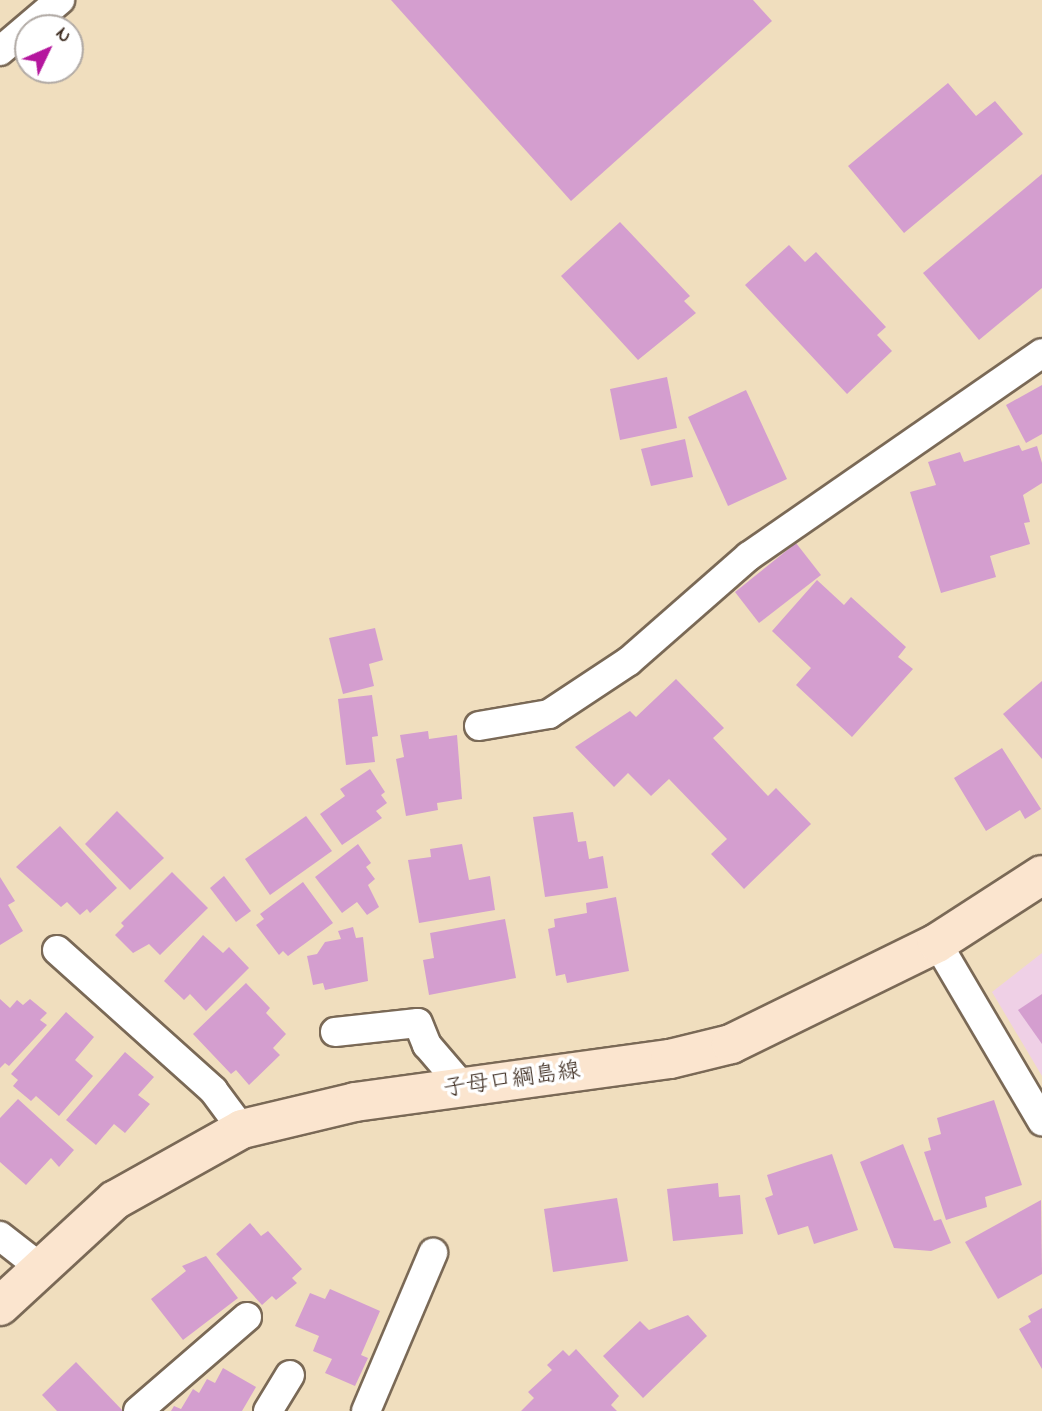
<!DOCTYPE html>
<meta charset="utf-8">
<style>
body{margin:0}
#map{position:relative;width:1042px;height:1411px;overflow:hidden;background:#f0debe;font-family:"Indie Flower","Klee One",sans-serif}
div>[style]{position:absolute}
.built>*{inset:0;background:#efd0e6}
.building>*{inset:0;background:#d49ecf}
.roads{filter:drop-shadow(2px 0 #7a6956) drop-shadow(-2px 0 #7a6956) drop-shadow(0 2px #7a6956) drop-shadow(0 -2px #7a6956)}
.lane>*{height:28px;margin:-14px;padding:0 14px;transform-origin:14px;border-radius:14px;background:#fff}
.secondary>*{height:38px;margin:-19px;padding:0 19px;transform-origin:19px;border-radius:19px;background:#fbe5cf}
span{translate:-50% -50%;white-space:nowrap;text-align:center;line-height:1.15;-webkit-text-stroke:7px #fff;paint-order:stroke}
.street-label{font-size:23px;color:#3b2a1e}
.north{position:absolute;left:14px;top:14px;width:70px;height:70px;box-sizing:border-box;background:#fff;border:2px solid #b1aaa5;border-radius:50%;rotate:46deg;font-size:19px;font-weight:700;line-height:28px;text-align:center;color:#3b2a1e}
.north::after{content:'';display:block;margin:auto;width:24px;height:32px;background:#b5179e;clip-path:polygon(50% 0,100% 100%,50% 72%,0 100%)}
</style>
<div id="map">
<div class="built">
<i style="clip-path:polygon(1042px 953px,1042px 1076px,992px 992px)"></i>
</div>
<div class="building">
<i style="clip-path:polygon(391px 0,753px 0,772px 21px,571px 201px)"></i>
<i style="clip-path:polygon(948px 83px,976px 116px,995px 101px,1023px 134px,904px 233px,848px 166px)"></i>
<i style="clip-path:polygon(1042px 174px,1042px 288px,979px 340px,923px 273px)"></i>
<i style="clip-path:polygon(620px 222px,690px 296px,684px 301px,696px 313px,638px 360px,561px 276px)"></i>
<i style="clip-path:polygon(789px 245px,805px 262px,816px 252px,886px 327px,877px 335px,892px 351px,847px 394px,745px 285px)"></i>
<i style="clip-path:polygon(667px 377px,677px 428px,620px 440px,610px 389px)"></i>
<i style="clip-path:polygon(1042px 385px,1042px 434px,1026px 443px,1006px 405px)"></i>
<i style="clip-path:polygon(746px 390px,787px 479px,728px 506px,688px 417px)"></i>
<i style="clip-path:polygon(685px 439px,693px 477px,651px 486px,641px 449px)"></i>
<i style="clip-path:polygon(1019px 445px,1022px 451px,1037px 446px,1042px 463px,1042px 483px,1023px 495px,1030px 522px,1024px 523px,1030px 544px,990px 556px,996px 577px,941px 593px,910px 492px,936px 485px,928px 462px,960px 452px,964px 462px)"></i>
<i style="clip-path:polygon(796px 543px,821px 575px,759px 623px,735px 592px)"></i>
<i style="clip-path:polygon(817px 580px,844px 605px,851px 597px,906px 647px,898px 657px,913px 669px,852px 737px,796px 685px,811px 668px,772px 631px)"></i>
<i style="clip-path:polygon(375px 628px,383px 660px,369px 664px,374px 686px,343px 694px,329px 638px)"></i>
<i style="clip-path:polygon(676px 679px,724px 728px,713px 738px,768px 796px,776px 788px,811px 824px,744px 889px,711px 854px,727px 839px,669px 779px,651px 796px,628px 773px,614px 787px,575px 747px,630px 711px,636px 717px)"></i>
<i style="clip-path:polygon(1042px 681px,1042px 759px,1003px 714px)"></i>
<i style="clip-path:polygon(372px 695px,378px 736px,372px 737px,375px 762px,346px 765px,338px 699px)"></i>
<i style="clip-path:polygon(428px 731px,429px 739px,457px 735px,462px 799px,437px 803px,438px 810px,406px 816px,396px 759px,404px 757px,400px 735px)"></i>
<i style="clip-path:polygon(1002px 748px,1041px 809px,1025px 819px,1020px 810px,986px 831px,954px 778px)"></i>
<i style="clip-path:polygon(370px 769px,385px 792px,381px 795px,387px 803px,376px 811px,382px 818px,342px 845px,320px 814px,345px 796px,340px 789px)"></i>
<i style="clip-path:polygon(117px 811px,164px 858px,130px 890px,85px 844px)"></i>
<i style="clip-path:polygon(573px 812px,578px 842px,586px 841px,589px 859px,603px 856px,608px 888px,545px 897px,533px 817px)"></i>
<i style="clip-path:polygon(306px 816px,332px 851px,270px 895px,245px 859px)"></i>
<i style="clip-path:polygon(60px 826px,117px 888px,90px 913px,87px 909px,80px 915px,67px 902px,61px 907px,16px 867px)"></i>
<i style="clip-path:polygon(358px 844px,371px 863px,366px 867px,375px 879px,368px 885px,379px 907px,367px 915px,357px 902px,342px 913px,315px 877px)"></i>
<i style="clip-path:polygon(462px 844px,469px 880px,490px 876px,495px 910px,419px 923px,408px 860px,431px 857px,430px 849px)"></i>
<i style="clip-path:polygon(172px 872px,208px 908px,160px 955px,149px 944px,133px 953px,115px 935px,124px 926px,121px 923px)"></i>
<i style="clip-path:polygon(224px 876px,251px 911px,236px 922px,210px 888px)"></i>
<i style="clip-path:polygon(0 877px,15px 901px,8px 905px,23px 931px,0 945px)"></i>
<i style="clip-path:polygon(303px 882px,333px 923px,288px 956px,283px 951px,279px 955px,256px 925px,264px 919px,260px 914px)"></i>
<i style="clip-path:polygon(616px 897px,629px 971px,567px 983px,565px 974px,556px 976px,548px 929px,555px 927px,554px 919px,587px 913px,586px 903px)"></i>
<i style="clip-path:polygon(505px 919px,516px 978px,429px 995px,423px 960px,434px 958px,430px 933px)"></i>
<i style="clip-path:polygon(353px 927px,356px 938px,363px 937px,368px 981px,325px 990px,323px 983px,313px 985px,307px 956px,317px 954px,325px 942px,341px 939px,338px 931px)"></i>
<i style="clip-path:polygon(203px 935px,223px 953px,229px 947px,249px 968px,206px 1011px,190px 994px,184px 1000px,164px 981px)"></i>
<i style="clip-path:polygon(246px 983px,270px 1008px,266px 1013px,286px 1034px,273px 1048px,280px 1055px,249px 1085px,236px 1070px,231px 1074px,193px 1034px)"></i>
<i style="clip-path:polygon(1042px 994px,1042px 1044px,1018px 1010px)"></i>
<i style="clip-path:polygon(0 999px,10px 1008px,17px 1000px,23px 1005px,30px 999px,47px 1013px,40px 1020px,47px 1025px,9px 1066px,5px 1063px,0 1068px)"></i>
<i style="clip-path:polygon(66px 1012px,94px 1037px,75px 1060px,93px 1076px,59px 1116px,36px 1096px,31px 1101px,13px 1086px,18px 1080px,11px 1074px)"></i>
<i style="clip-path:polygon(125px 1052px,154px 1077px,138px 1095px,150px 1104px,125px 1133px,114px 1124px,96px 1145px,66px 1120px)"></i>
<i style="clip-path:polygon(18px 1099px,74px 1150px,59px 1167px,51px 1158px,26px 1185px,0 1162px,0 1118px)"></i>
<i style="clip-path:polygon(994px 1100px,1022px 1185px,985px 1197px,987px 1207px,946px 1220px,924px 1152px,931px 1150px,928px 1138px,941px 1134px,937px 1118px)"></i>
<i style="clip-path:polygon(903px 1144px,934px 1221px,941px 1219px,951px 1243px,931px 1251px,894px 1248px,860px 1162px)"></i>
<i style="clip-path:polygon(832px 1154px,858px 1230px,814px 1244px,808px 1226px,778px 1235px,765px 1198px,773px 1195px,767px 1175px)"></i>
<i style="clip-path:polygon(718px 1183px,719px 1197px,740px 1195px,743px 1234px,673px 1241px,667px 1189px)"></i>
<i style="clip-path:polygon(617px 1198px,628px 1261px,553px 1272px,544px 1209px)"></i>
<i style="clip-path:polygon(1041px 1200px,1042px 1274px,998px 1299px,965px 1242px)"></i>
<i style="clip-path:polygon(250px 1223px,261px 1236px,268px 1231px,302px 1269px,292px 1278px,297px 1283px,276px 1300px,272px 1296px,262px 1305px,216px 1254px)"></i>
<i style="clip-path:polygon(206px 1256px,238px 1298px,183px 1340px,151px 1299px,186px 1271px,182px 1266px)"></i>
<i style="clip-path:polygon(330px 1289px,380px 1311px,361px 1355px,368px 1358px,355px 1386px,325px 1373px,332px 1359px,313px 1351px,319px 1336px,295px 1326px,310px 1293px,325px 1299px)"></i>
<i style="clip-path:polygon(1042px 1308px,1042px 1369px,1019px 1329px,1031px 1322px,1028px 1316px)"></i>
<i style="clip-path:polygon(688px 1315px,707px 1336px,643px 1398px,603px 1356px,640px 1321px,649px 1330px)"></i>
<i style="clip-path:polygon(576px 1349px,619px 1396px,611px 1405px,617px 1411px,521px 1411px,534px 1398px,528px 1392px,552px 1370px,547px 1365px,563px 1350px,569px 1356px)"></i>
<i style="clip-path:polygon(76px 1362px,123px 1411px,57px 1411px,42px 1395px)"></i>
<i style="clip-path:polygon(223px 1368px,256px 1387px,242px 1411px,171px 1411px,174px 1406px,181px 1409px,193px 1389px,199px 1393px,207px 1379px,215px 1383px)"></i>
</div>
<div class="roads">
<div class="lane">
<i style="left:0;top:51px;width:79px;rotate:-40.4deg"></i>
<i style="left:479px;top:726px;width:71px;rotate:-9.7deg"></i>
<i style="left:549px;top:714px;width:96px;rotate:-33.5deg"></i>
<i style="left:629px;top:661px;width:159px;rotate:-41.2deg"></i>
<i style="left:749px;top:556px;width:356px;rotate:-34.7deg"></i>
<i style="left:937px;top:943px;width:207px;rotate:59.5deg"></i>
<i style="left:57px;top:950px;width:210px;rotate:41.9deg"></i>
<i style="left:213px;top:1090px;width:49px;rotate:53.4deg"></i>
<i style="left:335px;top:1032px;width:83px;rotate:-6.2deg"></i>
<i style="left:418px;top:1023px;width:24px;rotate:68deg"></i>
<i style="left:427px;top:1045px;width:55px;rotate:49.4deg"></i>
<i style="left:0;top:1236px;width:52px;rotate:38deg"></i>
<i style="left:138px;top:1411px;width:144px;rotate:-40.8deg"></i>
<i style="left:268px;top:1411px;width:42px;rotate:-58.6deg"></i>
<i style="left:366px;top:1411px;width:172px;rotate:-67deg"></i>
</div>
<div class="secondary">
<i style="left:0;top:1306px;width:156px;rotate:-42.7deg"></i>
<i style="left:115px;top:1200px;width:145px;rotate:-29.2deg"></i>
<i style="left:242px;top:1129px;width:116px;rotate:-13.4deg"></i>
<i style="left:355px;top:1102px;width:318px;rotate:-7.8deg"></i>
<i style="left:670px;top:1059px;width:63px;rotate:-13.8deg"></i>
<i style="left:731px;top:1044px;width:229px;rotate:-26.1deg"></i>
<i style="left:937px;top:943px;width:125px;rotate:-32.9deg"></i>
</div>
</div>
<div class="street-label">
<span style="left:512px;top:1081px;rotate:-8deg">子母口綱島線</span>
</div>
<div class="north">N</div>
</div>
